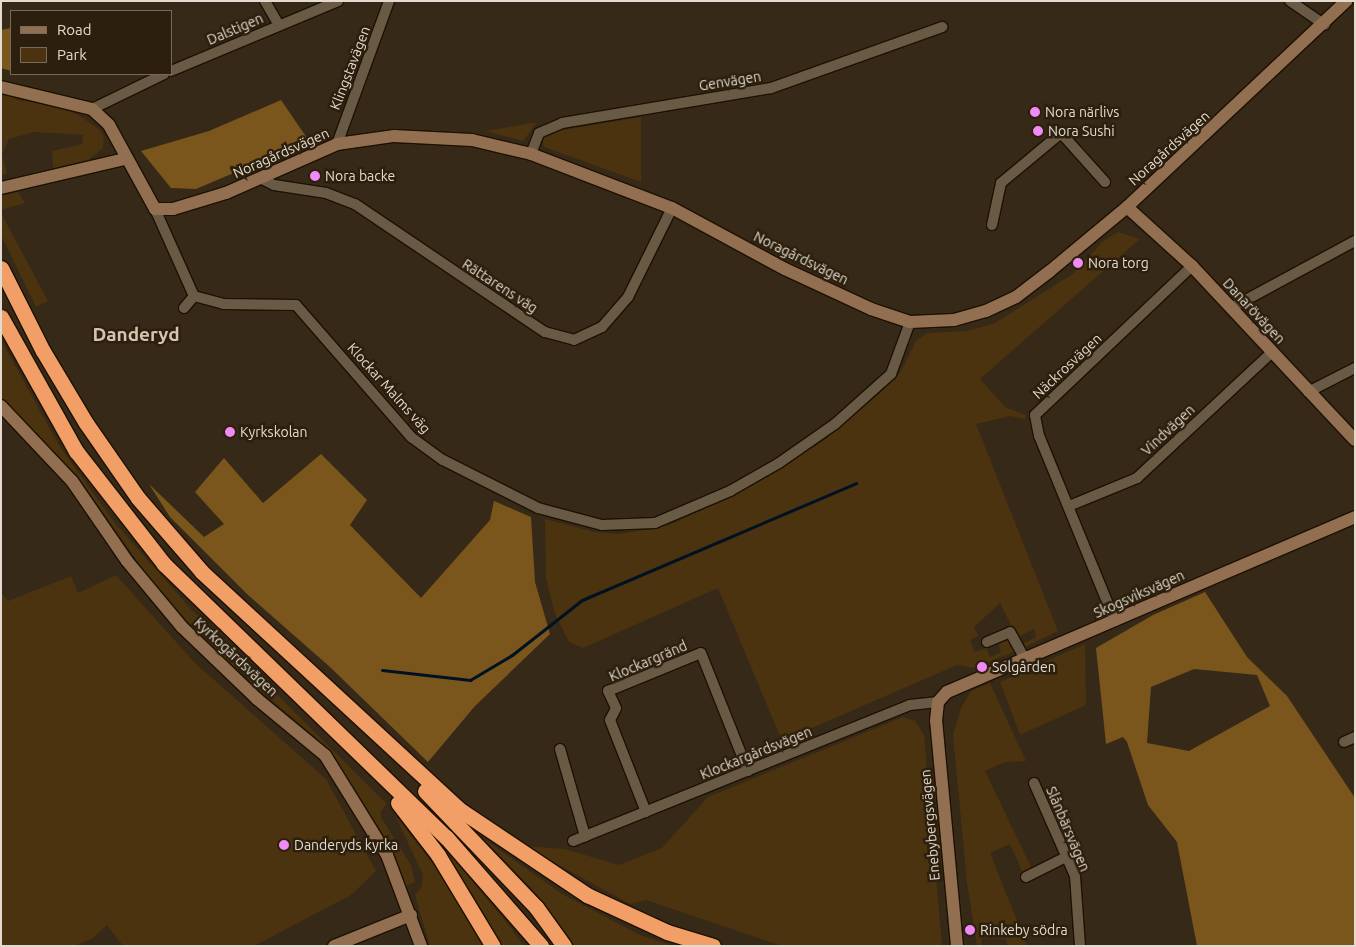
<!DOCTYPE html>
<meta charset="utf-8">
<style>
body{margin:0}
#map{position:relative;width:1356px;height:947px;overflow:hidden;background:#362917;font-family:Ubuntu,sans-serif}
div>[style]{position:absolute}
.green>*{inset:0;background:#4a330e}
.forest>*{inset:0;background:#7a561d}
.stream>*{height:3px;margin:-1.5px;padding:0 1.5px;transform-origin:1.5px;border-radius:1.5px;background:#001221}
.roads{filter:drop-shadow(1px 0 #1d1102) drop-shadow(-1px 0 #1d1102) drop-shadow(0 1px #1d1102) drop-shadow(0 -1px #1d1102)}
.street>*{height:10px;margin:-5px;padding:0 5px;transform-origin:5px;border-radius:5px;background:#695a46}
.secondary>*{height:12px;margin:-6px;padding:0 6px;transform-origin:6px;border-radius:6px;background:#926f50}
.highway>*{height:15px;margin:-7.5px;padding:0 7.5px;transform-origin:7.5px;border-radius:7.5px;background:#f29f67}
.dots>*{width:14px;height:14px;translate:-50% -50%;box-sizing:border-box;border:2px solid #2c1f0d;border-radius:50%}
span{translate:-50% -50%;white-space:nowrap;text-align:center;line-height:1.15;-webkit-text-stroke:5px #2c1f0d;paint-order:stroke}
.street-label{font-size:14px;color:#e3dbcf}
.poi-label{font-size:14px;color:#e3dbcf}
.left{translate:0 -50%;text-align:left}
.district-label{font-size:19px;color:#d6c5ae;font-weight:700}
.frame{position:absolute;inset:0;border:2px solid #e3dbcf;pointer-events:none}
.legend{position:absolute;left:10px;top:10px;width:162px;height:65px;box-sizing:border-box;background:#2c1f0d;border:1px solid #756a5b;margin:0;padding:6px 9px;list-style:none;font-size:15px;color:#e3dbcf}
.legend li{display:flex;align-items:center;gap:10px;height:25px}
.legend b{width:25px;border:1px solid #756a5b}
</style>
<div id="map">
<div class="green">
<i style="clip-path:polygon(1px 92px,18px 100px,58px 106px,78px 115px,98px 128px,104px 136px,103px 148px,88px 160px,53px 168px,52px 151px,82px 144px,83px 135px,34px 132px,9px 139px,2px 154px,7px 173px,1px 176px)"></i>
<i style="clip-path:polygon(641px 117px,641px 182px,544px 147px,542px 139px,551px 132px)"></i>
<i style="clip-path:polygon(537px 122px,523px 141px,485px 131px)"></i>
<i style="clip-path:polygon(18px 192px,25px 203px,1px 210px,1px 196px)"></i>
<i style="clip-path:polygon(1px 213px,48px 301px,36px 307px,1px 235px)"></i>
<i style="clip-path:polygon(1118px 232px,1140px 239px,980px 379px,1005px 407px,1026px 415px,1025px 419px,1010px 416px,976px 424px,1058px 631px,1023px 648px,1021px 645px,1036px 637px,1034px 629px,1017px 637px,1000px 603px,974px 627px,978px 636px,970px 640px,975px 652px,986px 648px,990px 657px,1001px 652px,998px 643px,1003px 639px,1009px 639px,1016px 651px,974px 668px,957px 665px,782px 741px,718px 588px,583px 648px,569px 642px,555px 614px,546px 578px,545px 519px,594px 532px,620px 534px,669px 525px,729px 498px,822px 442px,879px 394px,900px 373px,916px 341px,927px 333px,967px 331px,995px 323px,1074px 273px,1103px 241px)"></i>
<i style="clip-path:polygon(1px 340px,60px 447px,115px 523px,189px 607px,387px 804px,380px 812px,382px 819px,411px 865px,415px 882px,406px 886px,384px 838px,327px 747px,251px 683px,245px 673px,226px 662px,159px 592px,77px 476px,1px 398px)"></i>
<i style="clip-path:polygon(116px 575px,195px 663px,326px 779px,376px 871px,351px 895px,254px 946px,123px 946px,107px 925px,93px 938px,75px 946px,1px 946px,1px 593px,8px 601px,71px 576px,78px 593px)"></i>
<i style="clip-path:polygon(1085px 644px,1086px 705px,1020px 735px,1000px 682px)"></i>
<i style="clip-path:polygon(990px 683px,1026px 761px,1005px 762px,985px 771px,1034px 873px,1024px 875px,1010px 844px,990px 853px,1027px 946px,1007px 946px,1006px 939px,982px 938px,981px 946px,977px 946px,967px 883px,953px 735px,961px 708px,971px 691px)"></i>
<i style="clip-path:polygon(903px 717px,915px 721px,924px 735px,942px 946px,782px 946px,646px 900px,630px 904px,524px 846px,565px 849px,619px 865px,662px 848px,708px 797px)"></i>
<i style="clip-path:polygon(395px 815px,447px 882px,483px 946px,430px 946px,415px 895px,421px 888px,423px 875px)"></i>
<i style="clip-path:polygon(483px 838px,562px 894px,640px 935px,673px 946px,575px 946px,535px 892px)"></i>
<i style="clip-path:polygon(451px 856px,507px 923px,524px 946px,500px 946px,446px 858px)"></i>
</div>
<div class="forest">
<i style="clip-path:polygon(11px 28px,11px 71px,1px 68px,1px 30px)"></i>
<i style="clip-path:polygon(281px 100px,309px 141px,196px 189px,171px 188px,141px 151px,209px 131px)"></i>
<i style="clip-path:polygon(321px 454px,367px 500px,350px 525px,421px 598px,490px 520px,494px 501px,531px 517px,535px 582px,550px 634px,475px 706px,428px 762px,330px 667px,247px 594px,170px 517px,149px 484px,204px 537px,224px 524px,195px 492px,224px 458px,263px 503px)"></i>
<i style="clip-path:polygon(evenodd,1205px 592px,1247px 657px,1287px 696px,1355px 798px,1355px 946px,1197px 946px,1177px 842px,1148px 805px,1127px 742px,1123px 737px,1106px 744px,1096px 648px,1153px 615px,1205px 592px,1194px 669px,1257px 675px,1270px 706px,1189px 751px,1147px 743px,1151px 687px,1194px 669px)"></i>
</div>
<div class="stream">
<i style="left:382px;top:670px;width:89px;rotate:6.5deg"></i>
<i style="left:470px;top:680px;width:49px;rotate:-30.8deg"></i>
<i style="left:512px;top:655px;width:89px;rotate:-38.2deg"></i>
<i style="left:582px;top:600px;width:298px;rotate:-23.1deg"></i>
</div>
<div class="roads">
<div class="street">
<i style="left:265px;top:1px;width:28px;rotate:60deg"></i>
<i style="left:1290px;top:1px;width:42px;rotate:34.4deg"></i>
<i style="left:171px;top:71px;width:181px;rotate:-22.7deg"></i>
<i style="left:92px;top:109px;width:80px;rotate:-25.9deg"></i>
<i style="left:337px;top:144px;width:152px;rotate:-70deg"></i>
<i style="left:531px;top:154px;width:22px;rotate:-69deg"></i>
<i style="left:539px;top:133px;width:25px;rotate:-23deg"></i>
<i style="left:562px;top:123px;width:212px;rotate:-9.5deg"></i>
<i style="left:771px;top:88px;width:182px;rotate:-19.6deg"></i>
<i style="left:262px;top:179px;width:13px;rotate:27deg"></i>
<i style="left:274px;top:185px;width:53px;rotate:8.7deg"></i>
<i style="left:326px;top:193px;width:31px;rotate:21deg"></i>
<i style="left:355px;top:204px;width:229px;rotate:34deg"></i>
<i style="left:545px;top:332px;width:30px;rotate:15deg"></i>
<i style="left:574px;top:340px;width:31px;rotate:-25deg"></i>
<i style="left:602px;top:327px;width:40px;rotate:-49deg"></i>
<i style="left:628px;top:297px;width:99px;rotate:-63.7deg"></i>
<i style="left:155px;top:209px;width:95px;rotate:65.9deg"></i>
<i style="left:194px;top:296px;width:30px;rotate:15deg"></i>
<i style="left:223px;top:304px;width:73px;rotate:0.8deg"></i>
<i style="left:296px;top:305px;width:175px;rotate:48.9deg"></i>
<i style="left:411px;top:437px;width:39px;rotate:36deg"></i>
<i style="left:443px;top:460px;width:106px;rotate:26.8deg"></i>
<i style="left:538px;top:508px;width:66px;rotate:14.9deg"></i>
<i style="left:602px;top:525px;width:53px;rotate:-2.2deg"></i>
<i style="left:655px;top:523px;width:82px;rotate:-23.1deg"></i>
<i style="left:730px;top:491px;width:56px;rotate:-29.7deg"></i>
<i style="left:779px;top:463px;width:68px;rotate:-34.9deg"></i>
<i style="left:835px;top:424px;width:75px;rotate:-41.8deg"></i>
<i style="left:891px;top:374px;width:55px;rotate:-69.9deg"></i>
<i style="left:992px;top:225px;width:43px;rotate:-77.9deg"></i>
<i style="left:1001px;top:183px;width:78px;rotate:-39.8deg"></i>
<i style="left:1061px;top:133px;width:66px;rotate:48.1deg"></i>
<i style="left:184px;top:308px;width:16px;rotate:-50deg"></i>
<i style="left:1231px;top:308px;width:141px;rotate:-28.4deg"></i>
<i style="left:1308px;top:392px;width:53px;rotate:-27.1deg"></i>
<i style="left:1069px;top:506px;width:74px;rotate:-22.4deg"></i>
<i style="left:1137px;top:478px;width:185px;rotate:-43deg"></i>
<i style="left:1115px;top:621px;width:200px;rotate:-112.3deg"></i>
<i style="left:1039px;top:436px;width:21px;rotate:-101deg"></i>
<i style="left:1035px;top:415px;width:216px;rotate:-43.5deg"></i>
<i style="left:987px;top:642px;width:25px;rotate:-23deg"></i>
<i style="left:1010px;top:632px;width:29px;rotate:61deg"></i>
<i style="left:1344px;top:742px;width:12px;rotate:-24deg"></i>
<i style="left:560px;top:749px;width:91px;rotate:74deg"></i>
<i style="left:1034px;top:783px;width:102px;rotate:66.2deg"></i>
<i style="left:1075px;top:876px;width:70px;rotate:85.9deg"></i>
<i style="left:646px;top:812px;width:99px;rotate:-111.4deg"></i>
<i style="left:610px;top:720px;width:13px;rotate:-63deg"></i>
<i style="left:616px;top:708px;width:19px;rotate:-115deg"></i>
<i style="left:608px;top:691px;width:100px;rotate:-22.2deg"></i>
<i style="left:701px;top:653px;width:127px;rotate:68.3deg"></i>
<i style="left:573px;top:841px;width:363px;rotate:-22deg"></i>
<i style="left:910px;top:705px;width:28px;rotate:-6deg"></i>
<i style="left:1026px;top:877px;width:45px;rotate:-26.6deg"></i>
</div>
<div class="secondary">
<i style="left:1px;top:87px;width:94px;rotate:13.6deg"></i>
<i style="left:92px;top:109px;width:23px;rotate:43deg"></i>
<i style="left:109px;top:125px;width:96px;rotate:61.3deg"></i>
<i style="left:155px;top:209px;width:18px"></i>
<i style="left:173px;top:209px;width:55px;rotate:-16.8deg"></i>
<i style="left:226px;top:193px;width:121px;rotate:-23.8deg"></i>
<i style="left:337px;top:144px;width:58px;rotate:-8deg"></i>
<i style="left:394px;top:136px;width:78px;rotate:2.9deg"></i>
<i style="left:472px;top:140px;width:61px;rotate:13.3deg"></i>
<i style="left:531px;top:154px;width:151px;rotate:21deg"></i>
<i style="left:672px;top:208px;width:128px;rotate:28.4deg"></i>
<i style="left:785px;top:269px;width:95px;rotate:24.9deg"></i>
<i style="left:871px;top:309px;width:41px;rotate:18.4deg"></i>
<i style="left:910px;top:322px;width:44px;rotate:-2.6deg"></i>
<i style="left:954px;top:320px;width:33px;rotate:-16deg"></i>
<i style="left:986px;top:311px;width:33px;rotate:-25deg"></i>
<i style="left:1016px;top:297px;width:43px;rotate:-37.4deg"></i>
<i style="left:1050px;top:271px;width:100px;rotate:-39.7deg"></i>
<i style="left:1127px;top:207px;width:301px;rotate:-43.2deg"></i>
<i style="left:1px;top:188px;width:127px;rotate:-13.2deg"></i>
<i style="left:1127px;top:207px;width:88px;rotate:42.2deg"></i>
<i style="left:1192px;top:266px;width:238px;rotate:46.9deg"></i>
<i style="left:1px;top:406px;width:103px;rotate:46.6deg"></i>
<i style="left:72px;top:481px;width:97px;rotate:55.5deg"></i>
<i style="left:127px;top:561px;width:86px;rotate:50.2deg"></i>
<i style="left:182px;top:627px;width:104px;rotate:43.8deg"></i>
<i style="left:257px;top:699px;width:88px;rotate:39.5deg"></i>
<i style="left:325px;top:755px;width:118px;rotate:58.2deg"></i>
<i style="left:387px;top:855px;width:97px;rotate:69.5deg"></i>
<i style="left:334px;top:946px;width:83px;rotate:-21.9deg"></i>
<i style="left:957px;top:946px;width:226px;rotate:-95.3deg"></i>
<i style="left:936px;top:721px;width:19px;rotate:-84deg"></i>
<i style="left:938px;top:702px;width:13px;rotate:-48deg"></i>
<i style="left:947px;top:692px;width:444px;rotate:-23.2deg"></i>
</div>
<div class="highway">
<i style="left:1px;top:268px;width:93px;rotate:63.2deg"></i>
<i style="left:43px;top:351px;width:84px;rotate:59.2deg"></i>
<i style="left:86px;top:423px;width:91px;rotate:55.3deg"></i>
<i style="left:138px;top:498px;width:98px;rotate:49.1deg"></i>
<i style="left:202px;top:572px;width:351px;rotate:42.7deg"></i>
<i style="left:460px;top:810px;width:153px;rotate:33.8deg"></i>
<i style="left:587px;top:895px;width:88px;rotate:24.8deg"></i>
<i style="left:667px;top:932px;width:48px;rotate:16.9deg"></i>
<i style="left:1px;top:317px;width:154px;rotate:60.8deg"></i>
<i style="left:76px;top:451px;width:143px;rotate:52.1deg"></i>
<i style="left:164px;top:564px;width:392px;rotate:44.1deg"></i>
<i style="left:446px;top:837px;width:145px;rotate:48.9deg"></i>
<i style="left:425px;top:791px;width:161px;rotate:46.3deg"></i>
<i style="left:536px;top:907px;width:48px;rotate:54.3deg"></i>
<i style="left:398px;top:803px;width:66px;rotate:52.4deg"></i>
<i style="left:438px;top:855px;width:106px;rotate:58.9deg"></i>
</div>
</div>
<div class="dots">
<i style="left:1035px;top:112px;background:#f08bf6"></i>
<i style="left:1038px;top:131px;background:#f08bf6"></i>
<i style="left:315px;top:176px;background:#f08bf6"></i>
<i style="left:1078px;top:263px;background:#f08bf6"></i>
<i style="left:230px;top:432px;background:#f08bf6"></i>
<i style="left:982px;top:667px;background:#f08bf6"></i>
<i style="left:284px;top:845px;background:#f08bf6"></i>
<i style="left:970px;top:930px;background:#f08bf6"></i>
</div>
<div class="street-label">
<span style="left:235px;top:29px;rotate:-23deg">Dalstigen</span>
<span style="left:350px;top:68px;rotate:-69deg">Klingstavägen</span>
<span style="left:730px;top:81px;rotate:-9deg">Genvägen</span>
<span style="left:1169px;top:148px;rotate:-42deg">Noragårdsvägen</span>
<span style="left:281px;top:153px;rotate:-24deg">Noragårdsvägen</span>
<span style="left:801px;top:258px;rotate:26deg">Noragårdsvägen</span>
<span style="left:500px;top:286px;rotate:33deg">Rättarens väg</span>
<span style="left:1254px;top:311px;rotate:47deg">Danarövägen</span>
<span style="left:1067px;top:366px;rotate:-43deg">Näckrosvägen</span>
<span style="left:389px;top:388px;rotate:48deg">Klockar Malms väg</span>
<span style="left:1168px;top:430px;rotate:-43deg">Vindvägen</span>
<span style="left:1139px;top:594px;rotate:-24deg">Skogsviksvägen</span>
<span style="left:236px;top:657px;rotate:43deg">Kyrkogårdsvägen</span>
<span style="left:648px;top:661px;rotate:-23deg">Klockargränd</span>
<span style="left:756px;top:753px;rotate:-22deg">Klockargårdsvägen</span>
<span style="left:930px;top:825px;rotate:-95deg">Enebybergsvägen</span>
<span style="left:1068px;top:829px;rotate:67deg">Slånbärsvägen</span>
</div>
<div class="poi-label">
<span class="left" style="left:1045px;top:112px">Nora närlivs</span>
<span class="left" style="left:1048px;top:131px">Nora Sushi</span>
<span class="left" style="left:325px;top:176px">Nora backe</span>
<span class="left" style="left:1088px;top:263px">Nora torg</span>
<span class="left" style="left:240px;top:432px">Kyrkskolan</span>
<span class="left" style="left:992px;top:667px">Solgården</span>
<span class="left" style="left:294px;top:845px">Danderyds kyrka</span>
<span class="left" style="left:980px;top:930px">Rinkeby södra</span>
</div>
<div class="district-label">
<span style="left:136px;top:335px">Danderyd</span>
</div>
<div class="frame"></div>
<ul class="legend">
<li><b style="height:6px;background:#926f50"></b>Road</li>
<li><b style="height:14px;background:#4a330e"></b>Park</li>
</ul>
</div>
